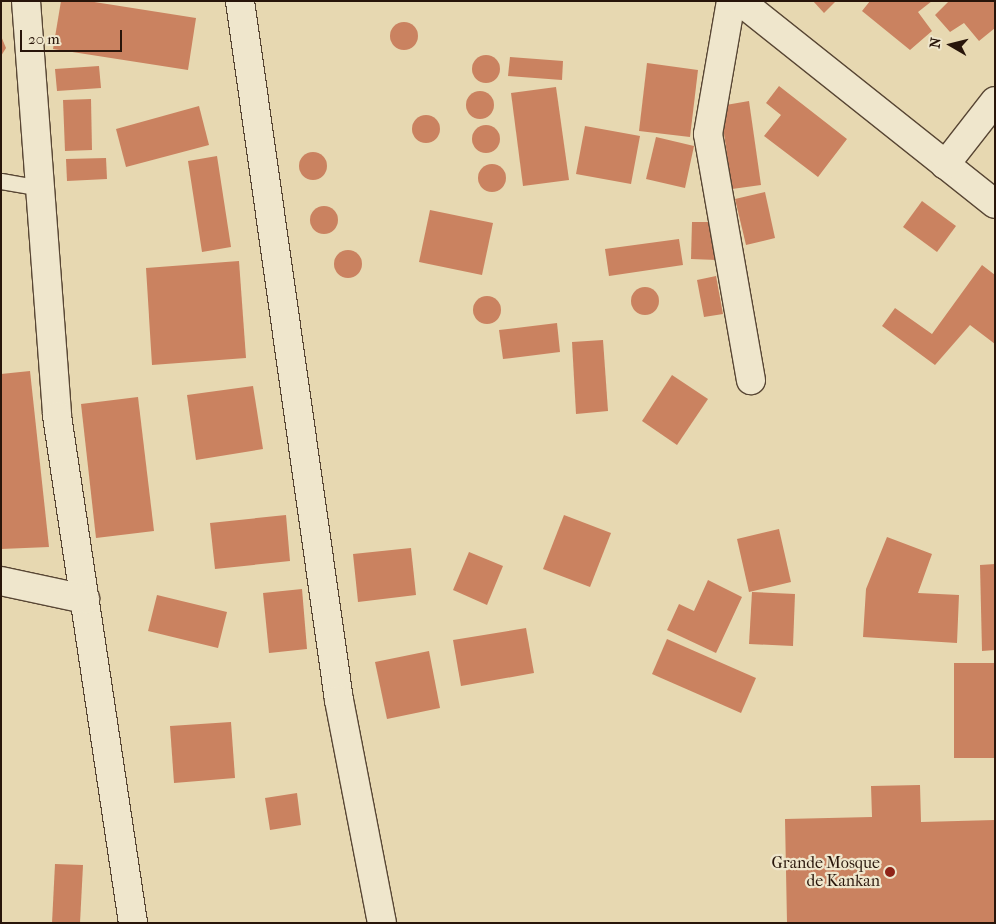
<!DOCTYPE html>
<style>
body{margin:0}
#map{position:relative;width:996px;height:924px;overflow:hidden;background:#e7d8b1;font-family:"IM FELL French Canon",serif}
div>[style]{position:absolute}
.building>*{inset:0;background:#ca8260}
.round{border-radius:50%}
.roads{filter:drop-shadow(1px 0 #584634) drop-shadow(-1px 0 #584634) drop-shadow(0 1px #584634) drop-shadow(0 -1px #584634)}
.lane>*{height:15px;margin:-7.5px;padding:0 7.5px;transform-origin:7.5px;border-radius:7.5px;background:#efe6cc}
.street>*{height:28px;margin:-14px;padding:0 14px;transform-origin:14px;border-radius:14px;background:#efe6cc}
.dots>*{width:14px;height:14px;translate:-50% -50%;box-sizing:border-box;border:2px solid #efe6cc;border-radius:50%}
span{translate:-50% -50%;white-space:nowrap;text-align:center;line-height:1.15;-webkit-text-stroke:4.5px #efe6cc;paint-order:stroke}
.poi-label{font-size:16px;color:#28150a}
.right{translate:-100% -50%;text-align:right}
.frame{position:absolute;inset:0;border:2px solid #28150a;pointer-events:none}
.north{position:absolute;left:926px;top:20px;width:50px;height:50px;-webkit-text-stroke:4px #efe6cc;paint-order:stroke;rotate:278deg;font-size:14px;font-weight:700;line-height:20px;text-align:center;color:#28150a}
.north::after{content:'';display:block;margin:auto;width:18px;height:22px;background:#28150a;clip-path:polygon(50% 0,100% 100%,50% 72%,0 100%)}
.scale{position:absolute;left:20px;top:30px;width:102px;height:22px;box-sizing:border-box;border:2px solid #28150a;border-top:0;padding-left:6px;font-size:15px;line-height:18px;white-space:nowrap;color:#28150a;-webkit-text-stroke:4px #efe6cc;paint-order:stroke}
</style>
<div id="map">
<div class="building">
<i style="clip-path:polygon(61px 1px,88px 1px,196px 18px,188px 70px,53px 49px)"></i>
<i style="clip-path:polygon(813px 1px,836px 1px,824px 13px)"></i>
<i style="clip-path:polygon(870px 1px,932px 1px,918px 12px,932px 31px,910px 50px,862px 11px)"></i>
<i style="clip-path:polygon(949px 1px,995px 1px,995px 28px,979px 41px,964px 23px,950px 32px,935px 15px)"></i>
<i class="round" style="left:390px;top:22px;width:28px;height:28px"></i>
<i style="clip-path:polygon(1px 36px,6px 48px,1px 56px)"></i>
<i class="round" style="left:472px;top:55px;width:28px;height:28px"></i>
<i style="clip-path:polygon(510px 57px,563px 61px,562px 80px,508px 76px)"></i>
<i style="clip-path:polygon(647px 63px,698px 70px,690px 137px,639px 131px)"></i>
<i style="clip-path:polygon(99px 66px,101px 88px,57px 91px,55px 69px)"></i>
<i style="clip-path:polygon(779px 86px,847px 139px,818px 177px,764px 136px,781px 115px,766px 103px)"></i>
<i style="clip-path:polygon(556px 87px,569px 180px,523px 186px,511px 93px)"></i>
<i class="round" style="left:466px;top:91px;width:28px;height:28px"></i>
<i style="clip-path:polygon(91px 99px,92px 150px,65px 151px,63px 100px)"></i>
<i style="clip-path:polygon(749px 101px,761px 185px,732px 189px,720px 106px)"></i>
<i style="clip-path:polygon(199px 106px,209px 145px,126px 167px,116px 129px)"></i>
<i class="round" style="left:412px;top:115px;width:28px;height:28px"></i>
<i class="round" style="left:472px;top:125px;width:28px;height:28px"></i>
<i style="clip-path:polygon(585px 126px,640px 136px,631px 184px,576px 174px)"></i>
<i style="clip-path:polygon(656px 137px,694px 146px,685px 188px,646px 179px)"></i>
<i class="round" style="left:299px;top:152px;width:28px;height:28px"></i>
<i style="clip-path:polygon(217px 156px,231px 247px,202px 252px,188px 161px)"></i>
<i style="clip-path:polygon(106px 158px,107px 179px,67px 181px,66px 159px)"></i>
<i class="round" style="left:478px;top:164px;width:28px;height:28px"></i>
<i style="clip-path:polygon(765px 192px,775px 238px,746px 245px,735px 199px)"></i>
<i style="clip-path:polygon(922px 201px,956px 226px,937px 252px,903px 227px)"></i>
<i class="round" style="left:310px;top:206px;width:28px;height:28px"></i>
<i style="clip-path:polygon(430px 210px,493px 223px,482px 275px,419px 262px)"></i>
<i style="clip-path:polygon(692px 222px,717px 222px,717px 260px,691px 259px)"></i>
<i style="clip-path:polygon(679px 239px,683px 265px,609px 276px,605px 249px)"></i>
<i class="round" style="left:334px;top:250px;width:28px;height:28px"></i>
<i style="clip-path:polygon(239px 261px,246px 358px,152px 365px,146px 268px)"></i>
<i style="clip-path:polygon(982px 265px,995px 275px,995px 344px,970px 325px,935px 365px,882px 326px,895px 308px,932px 334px)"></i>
<i style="clip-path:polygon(716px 276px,723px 314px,704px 317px,697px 280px)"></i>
<i class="round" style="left:631px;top:287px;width:28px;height:28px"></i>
<i class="round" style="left:473px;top:296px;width:28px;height:28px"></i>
<i style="clip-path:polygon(557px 323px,560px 352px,503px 359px,499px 330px)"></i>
<i style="clip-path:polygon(603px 340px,608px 411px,576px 414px,572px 342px)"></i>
<i style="clip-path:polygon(30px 371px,49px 547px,1px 549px,1px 374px)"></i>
<i style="clip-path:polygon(672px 375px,708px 399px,677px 445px,642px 421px)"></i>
<i style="clip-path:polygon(253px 386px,263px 449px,196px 460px,187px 395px)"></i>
<i style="clip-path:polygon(138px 397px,154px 531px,96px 538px,81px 404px)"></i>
<i style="clip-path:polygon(286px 515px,290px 561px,215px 569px,210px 523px)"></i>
<i style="clip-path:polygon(564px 515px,611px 533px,590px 587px,543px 569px)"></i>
<i style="clip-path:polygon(779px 529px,791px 582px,749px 592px,737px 539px)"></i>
<i style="clip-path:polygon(887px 537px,932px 554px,918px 593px,959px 595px,957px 643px,863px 637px,866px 589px)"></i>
<i style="clip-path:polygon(411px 548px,416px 595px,358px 602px,353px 554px)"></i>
<i style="clip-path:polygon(469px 552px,503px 566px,487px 605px,453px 590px)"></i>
<i style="clip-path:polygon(995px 564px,995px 650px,982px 651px,980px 565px)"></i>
<i style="clip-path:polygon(708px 580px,742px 597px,716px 653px,667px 630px,679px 604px,694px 611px)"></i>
<i style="clip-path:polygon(302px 589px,307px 649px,269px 653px,263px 593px)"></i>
<i style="clip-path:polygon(752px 592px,795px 594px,793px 646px,749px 644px)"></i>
<i style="clip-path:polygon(157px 595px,227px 612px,218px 648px,148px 631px)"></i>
<i style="clip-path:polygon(526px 628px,534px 673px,461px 686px,453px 640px)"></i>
<i style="clip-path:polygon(667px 639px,756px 678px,741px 713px,652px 674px)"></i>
<i style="clip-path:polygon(429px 651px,440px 708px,387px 719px,375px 662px)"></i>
<i style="clip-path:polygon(954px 663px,995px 663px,995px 758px,954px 758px)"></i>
<i style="clip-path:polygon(231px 722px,235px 778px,174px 783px,170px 726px)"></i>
<i style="clip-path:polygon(920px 785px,921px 822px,995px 820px,995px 923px,787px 923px,785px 819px,872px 817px,871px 786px)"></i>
<i style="clip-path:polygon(297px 793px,301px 825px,270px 830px,265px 798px)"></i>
<i style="clip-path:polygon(55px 864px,83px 865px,80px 923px,52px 923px)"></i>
</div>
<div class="roads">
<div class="lane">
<i style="left:1px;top:181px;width:40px;rotate:10deg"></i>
</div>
<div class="street">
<i style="left:26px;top:1px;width:416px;rotate:85.7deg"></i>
<i style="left:57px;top:416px;width:513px;rotate:81.47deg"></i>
<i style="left:240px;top:1px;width:706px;rotate:81.94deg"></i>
<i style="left:339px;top:700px;width:227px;rotate:79.1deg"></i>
<i style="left:731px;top:1px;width:135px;rotate:99.8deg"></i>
<i style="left:708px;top:134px;width:250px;rotate:80.1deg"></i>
<i style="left:740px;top:1px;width:326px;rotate:38.5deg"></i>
<i style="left:945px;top:165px;width:81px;rotate:-52deg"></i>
<i style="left:1px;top:581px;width:86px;rotate:12.1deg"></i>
</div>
</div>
<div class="dots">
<i style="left:890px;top:872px;background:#8f2418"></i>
</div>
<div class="poi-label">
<span class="right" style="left:880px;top:872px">Grande Mosque<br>de Kankan</span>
</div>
<div class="frame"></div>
<div class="north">N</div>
<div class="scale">20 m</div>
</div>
